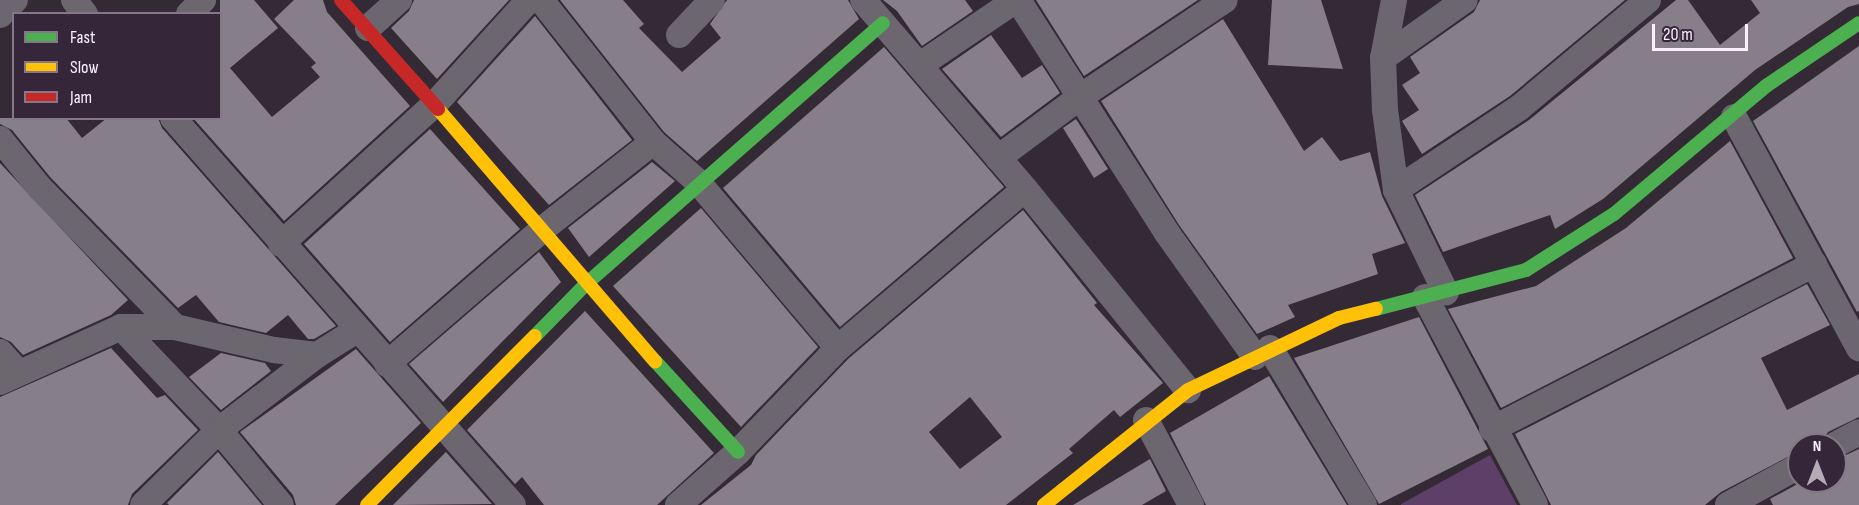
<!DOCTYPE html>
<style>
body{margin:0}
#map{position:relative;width:1859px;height:505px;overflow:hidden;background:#332a36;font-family:"Sofia Sans Condensed",sans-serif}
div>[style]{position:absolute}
.green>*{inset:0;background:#5d3f67}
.building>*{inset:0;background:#867e88}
.street>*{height:26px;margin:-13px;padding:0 13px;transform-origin:13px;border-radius:13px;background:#6c666f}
.fast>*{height:14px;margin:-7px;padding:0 7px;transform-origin:7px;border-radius:7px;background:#4caf50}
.slow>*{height:14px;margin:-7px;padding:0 7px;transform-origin:7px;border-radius:7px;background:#ffc107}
.jam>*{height:14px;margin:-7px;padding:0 7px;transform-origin:7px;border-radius:7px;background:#c62828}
span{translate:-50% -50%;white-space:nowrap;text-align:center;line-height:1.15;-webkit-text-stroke:6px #35263a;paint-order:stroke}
.legend{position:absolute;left:12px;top:12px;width:210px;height:108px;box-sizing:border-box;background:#35263a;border:2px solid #847788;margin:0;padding:8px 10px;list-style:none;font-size:18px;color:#faf0fd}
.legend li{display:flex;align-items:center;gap:12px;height:30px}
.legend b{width:30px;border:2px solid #847788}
.north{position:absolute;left:1787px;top:433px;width:60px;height:60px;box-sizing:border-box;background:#35263a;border:2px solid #847788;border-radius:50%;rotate:0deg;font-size:16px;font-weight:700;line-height:24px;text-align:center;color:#faf0fd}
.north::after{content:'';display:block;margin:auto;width:21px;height:27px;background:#b4abb7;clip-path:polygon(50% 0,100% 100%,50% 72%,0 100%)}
.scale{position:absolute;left:1652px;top:24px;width:96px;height:27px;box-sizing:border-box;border:3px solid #faf0fd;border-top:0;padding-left:8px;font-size:18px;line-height:21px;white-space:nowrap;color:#faf0fd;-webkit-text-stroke:4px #35263a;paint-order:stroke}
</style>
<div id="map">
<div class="green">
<i style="clip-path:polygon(1490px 455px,1517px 505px,1401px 505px,1401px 504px)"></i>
</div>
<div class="building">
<i style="clip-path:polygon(220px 0,254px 0,278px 28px,230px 68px,272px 117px,320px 77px,311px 67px,316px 63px,274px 19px,294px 0,323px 0,327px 12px,410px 106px,284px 221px,193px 118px,220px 118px)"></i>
<i style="clip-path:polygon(414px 0,509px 0,437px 79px,391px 28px,409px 11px)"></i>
<i style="clip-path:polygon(560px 0,623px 0,644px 24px,639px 28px,682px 72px,721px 38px,710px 24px,727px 0,848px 0,859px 19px,697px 161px,664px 132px)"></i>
<i style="clip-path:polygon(883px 0,965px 0,973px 11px,922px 46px,897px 11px)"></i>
<i style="clip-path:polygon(1036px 0,1198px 0,1084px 76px)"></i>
<i style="clip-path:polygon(1272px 0,1321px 0,1343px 69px,1268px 65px)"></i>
<i style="clip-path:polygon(1480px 0,1625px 0,1510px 96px,1422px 154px,1402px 121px,1419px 110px,1402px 85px,1420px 73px,1410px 57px,1474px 12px)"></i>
<i style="clip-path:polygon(1676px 0,1688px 0,1720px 45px,1760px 13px,1751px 0,1859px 0,1859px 4px,1848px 7px,1755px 70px,1603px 199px,1555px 229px,1550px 215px,1443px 252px,1415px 195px,1529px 120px)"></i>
<i style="clip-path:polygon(535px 16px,632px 140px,549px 205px,457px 102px)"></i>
<i style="clip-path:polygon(1223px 19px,1304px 151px,1322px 137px,1340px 161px,1370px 152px,1382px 196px,1405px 243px,1372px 254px,1378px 274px,1288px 305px,1295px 317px,1257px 334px,1179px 225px,1101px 101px)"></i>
<i style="clip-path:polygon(991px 35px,1022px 78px,1042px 65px,1060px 93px,1001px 137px,942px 69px)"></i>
<i style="clip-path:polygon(1859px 46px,1859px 311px,1857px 312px,1753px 121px)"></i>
<i style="clip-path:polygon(884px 47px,1004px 187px,840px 327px,723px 188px)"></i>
<i style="clip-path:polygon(0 118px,66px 118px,82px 138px,107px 118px,158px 118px,162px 128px,336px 326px,314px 339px,308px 339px,288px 315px,266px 333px,219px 322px,196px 295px,178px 308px,50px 177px,12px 130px,0 124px)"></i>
<i style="clip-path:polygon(1076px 119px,1108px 169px,1094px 178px,1063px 128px)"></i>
<i style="clip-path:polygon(430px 129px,520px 229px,390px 342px,304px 244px)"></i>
<i style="clip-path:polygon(1730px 141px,1793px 258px,1501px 408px,1448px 309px,1536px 286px,1626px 228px)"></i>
<i style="clip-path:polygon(652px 162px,675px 181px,589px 257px,568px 228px)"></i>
<i style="clip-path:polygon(0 163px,128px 300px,111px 315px,23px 355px,11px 342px,0 337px)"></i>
<i style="clip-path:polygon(701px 208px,818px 347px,741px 427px,613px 286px)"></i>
<i style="clip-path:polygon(evenodd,1023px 210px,1097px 303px,1094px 305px,1163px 383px,1120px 417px,1114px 410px,1069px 449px,1073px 453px,1006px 505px,701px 505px,751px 465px,756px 455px,848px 359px,1023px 210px,970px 397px,1002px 437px,960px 469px,929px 432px,970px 397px)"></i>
<i style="clip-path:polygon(539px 252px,561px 282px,443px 402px,409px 364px)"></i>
<i style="clip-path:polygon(1807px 284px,1830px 325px,1761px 358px,1787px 410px,1859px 374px,1859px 417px,1828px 432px,1820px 445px,1799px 445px,1799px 451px,1721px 492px,1705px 505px,1551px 505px,1515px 434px)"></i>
<i style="clip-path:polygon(585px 311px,714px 453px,657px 505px,544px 505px,522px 477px,515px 484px,467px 430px)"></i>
<i style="clip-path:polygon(1419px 317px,1488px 449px,1379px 504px,1294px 358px)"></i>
<i style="clip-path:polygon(111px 348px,157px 398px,165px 395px,198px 430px,132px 494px,128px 505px,0 505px,0 397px)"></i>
<i style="clip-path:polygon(356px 349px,421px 423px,335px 505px,296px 505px,293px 495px,240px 432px)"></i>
<i style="clip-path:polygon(221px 353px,265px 363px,271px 371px,221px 410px,189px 377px)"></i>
<i style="clip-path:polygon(1269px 376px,1347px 505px,1206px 505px,1170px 433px)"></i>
<i style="clip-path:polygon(1859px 449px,1859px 505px,1773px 505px,1770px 499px,1803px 481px,1835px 481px,1835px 460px)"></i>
<i style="clip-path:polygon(218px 452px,262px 505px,169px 505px,167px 503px)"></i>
<i style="clip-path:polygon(446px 452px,492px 504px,393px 505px)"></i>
<i style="clip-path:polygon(1150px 459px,1166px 491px,1142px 505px,1073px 505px)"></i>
</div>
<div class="street">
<i style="left:74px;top:0;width:18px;rotate:52deg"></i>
<i style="left:541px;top:0;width:181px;rotate:51.7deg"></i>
<i style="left:653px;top:142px;width:60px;rotate:41.6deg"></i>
<i style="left:698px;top:182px;width:217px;rotate:49.9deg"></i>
<i style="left:863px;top:0;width:249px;rotate:49.4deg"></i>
<i style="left:1025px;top:189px;width:259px;rotate:51deg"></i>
<i style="left:1018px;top:0;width:277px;rotate:57.4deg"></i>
<i style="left:1167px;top:233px;width:152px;rotate:54.6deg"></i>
<i style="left:1394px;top:0;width:59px;rotate:100.7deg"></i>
<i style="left:1383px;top:58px;width:52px;rotate:87.8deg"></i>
<i style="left:1385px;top:110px;width:81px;rotate:82.2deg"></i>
<i style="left:1396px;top:190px;width:114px;rotate:64.1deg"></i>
<i style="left:189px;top:14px;width:20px;rotate:-45deg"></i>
<i style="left:0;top:15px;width:21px;rotate:-45deg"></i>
<i style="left:368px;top:28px;width:42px;rotate:-42.1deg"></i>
<i style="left:679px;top:35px;width:48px;rotate:-46.7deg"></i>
<i style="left:1383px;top:58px;width:100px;rotate:-35.3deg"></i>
<i style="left:920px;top:65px;width:116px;rotate:-34.1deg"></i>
<i style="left:1734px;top:117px;width:263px;rotate:61.6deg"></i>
<i style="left:173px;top:118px;width:515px;rotate:48.7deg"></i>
<i style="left:0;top:139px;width:62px;rotate:50.9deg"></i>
<i style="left:39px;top:187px;width:195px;rotate:45.8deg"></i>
<i style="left:998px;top:158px;width:102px;rotate:-36.6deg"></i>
<i style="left:1080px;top:97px;width:174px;rotate:-33.8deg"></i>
<i style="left:1396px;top:190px;width:148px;rotate:-33.7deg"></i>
<i style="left:1519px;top:108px;width:168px;rotate:-39.9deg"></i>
<i style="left:281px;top:244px;width:207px;rotate:-42.3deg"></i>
<i style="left:434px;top:105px;width:142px;rotate:-47.9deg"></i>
<i style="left:1425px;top:297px;width:235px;rotate:62.1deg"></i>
<i style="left:121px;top:327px;width:142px;rotate:46.4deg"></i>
<i style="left:219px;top:430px;width:97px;rotate:50.4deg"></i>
<i style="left:1270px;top:348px;width:183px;rotate:59.1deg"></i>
<i style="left:0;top:352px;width:28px;rotate:48deg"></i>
<i style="left:387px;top:364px;width:208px;rotate:-40.9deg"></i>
<i style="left:544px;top:228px;width:139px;rotate:-38.3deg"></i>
<i style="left:0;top:382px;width:133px;rotate:-24.4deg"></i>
<i style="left:121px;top:327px;width:54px"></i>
<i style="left:175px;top:327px;width:102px;rotate:13.1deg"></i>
<i style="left:274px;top:350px;width:43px;rotate:6.6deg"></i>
<i style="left:1146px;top:420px;width:96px;rotate:62.1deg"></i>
<i style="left:1492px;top:429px;width:362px;rotate:-27.1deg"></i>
<i style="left:1835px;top:445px;width:27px;rotate:-28deg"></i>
<i style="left:143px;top:505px;width:107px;rotate:-44.6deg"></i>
<i style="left:219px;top:430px;width:123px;rotate:-37.4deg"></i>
<i style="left:317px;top:355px;width:47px;rotate:-32deg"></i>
<i style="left:678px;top:505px;width:80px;rotate:-41.5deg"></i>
<i style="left:738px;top:452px;width:144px;rotate:-46.1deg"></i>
<i style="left:838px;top:348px;width:245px;rotate:-40.4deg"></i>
<i style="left:1728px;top:505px;width:81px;rotate:-28.8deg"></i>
</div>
<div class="fast">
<i style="left:1376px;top:309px;width:155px;rotate:-14.6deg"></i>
<i style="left:1526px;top:270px;width:104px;rotate:-32.5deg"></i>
<i style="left:1614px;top:214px;width:199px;rotate:-40.1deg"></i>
<i style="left:1766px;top:86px;width:112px;rotate:-34.1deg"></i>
<i style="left:535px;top:336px;width:73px;rotate:-45.6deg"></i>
<i style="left:586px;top:284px;width:395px;rotate:-41.3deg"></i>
<i style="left:655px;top:361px;width:123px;rotate:47.6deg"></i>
</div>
<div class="slow">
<i style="left:438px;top:109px;width:333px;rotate:49.3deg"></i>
<i style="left:367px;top:505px;width:238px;rotate:-45.2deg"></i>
<i style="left:1044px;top:505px;width:184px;rotate:-38.6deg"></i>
<i style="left:1188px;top:390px;width:167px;rotate:-25.5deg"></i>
<i style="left:1339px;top:318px;width:38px;rotate:-14deg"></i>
</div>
<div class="jam">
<i style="left:341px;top:0;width:146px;rotate:48.3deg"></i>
</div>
<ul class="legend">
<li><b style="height:8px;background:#4caf50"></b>Fast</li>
<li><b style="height:8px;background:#ffc107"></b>Slow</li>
<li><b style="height:8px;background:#c62828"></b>Jam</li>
</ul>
<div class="north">N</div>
<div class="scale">20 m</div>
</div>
